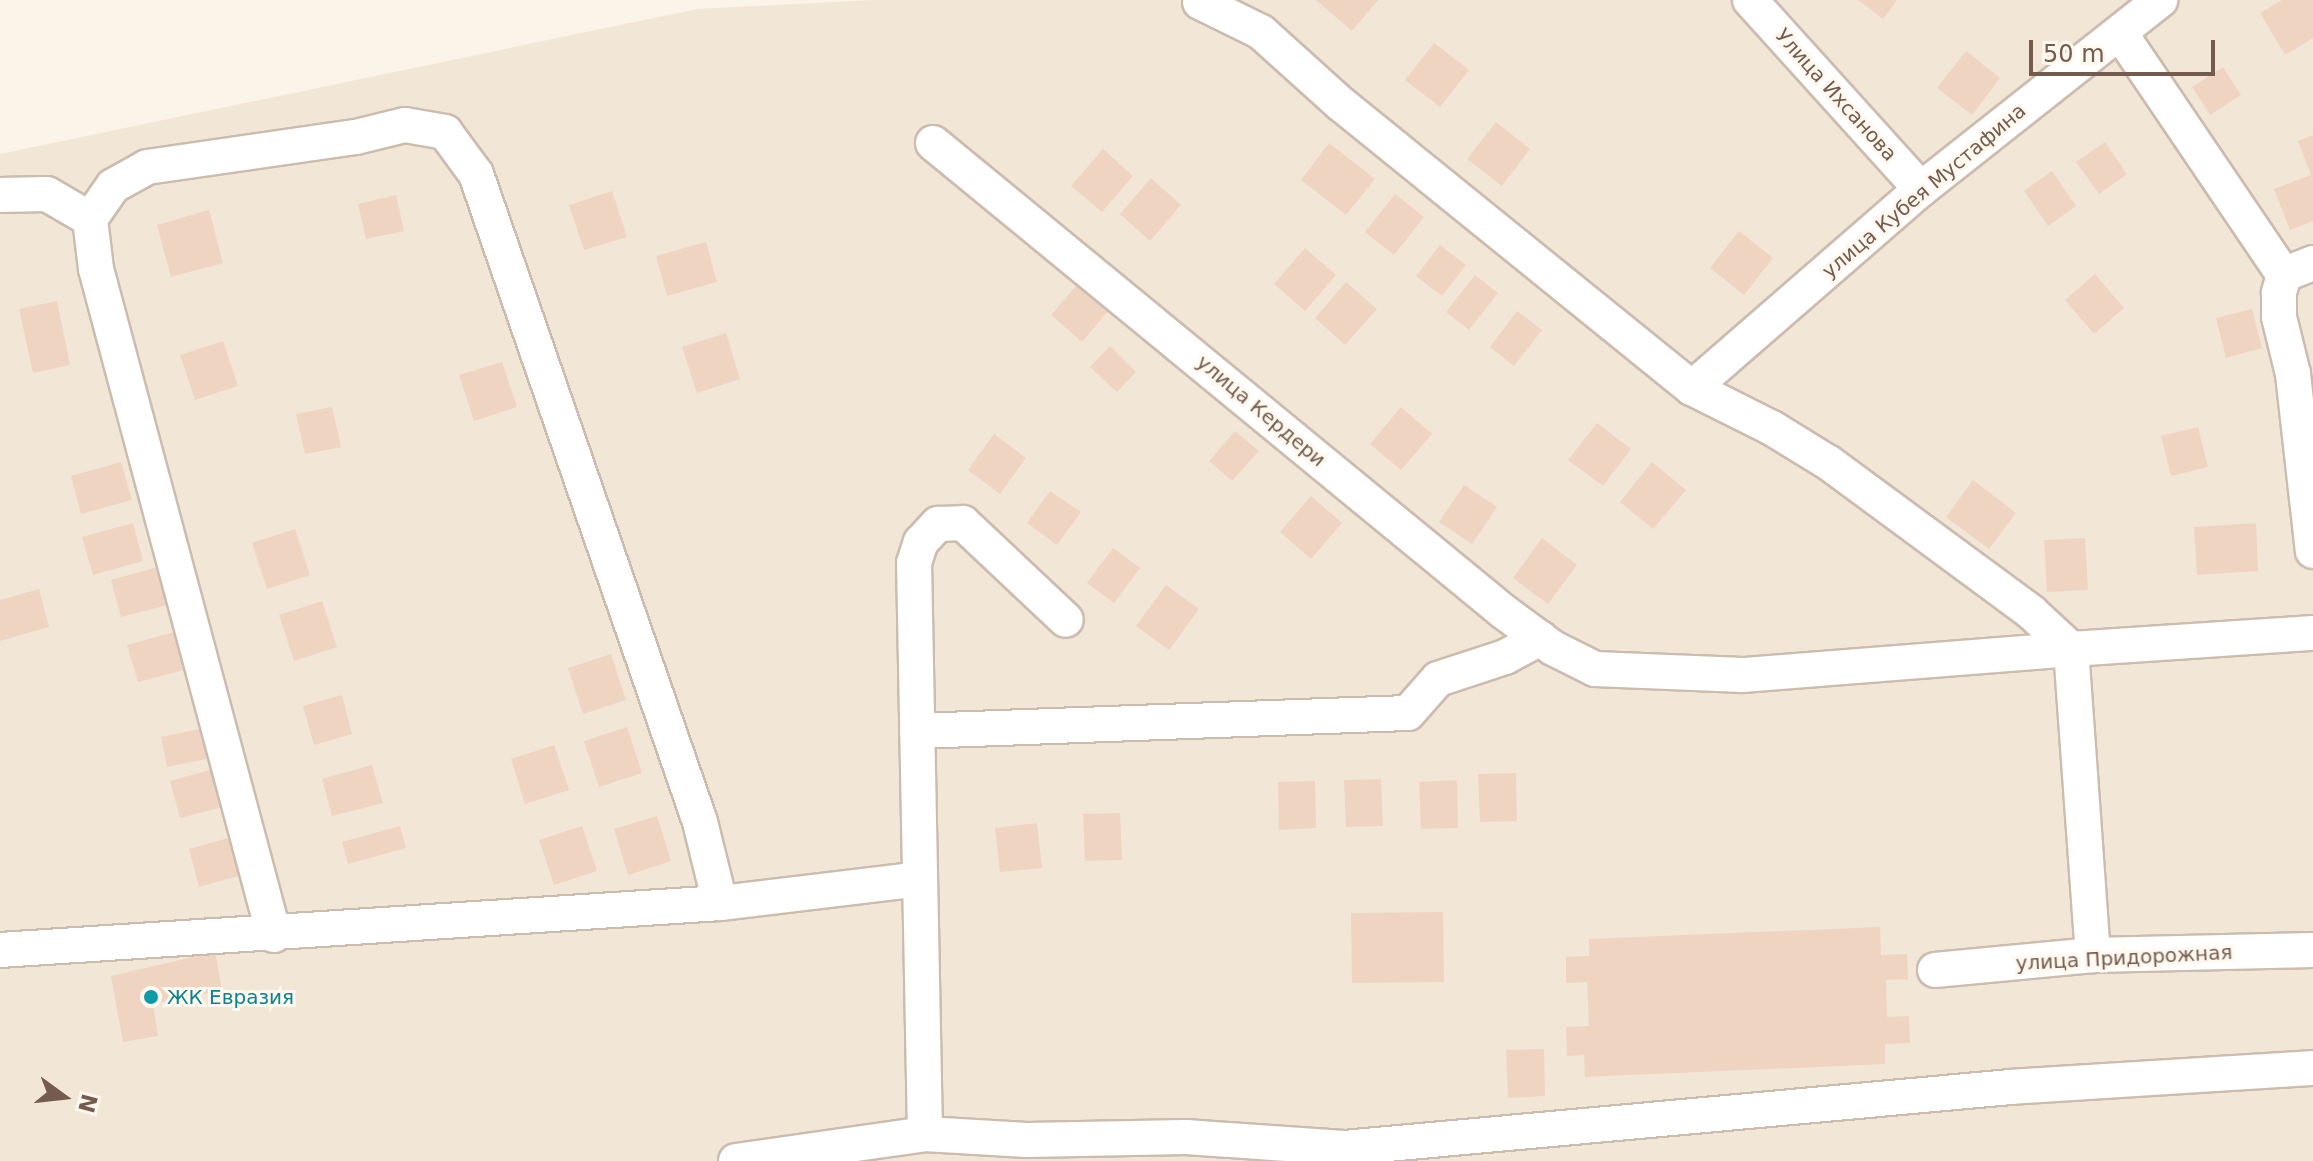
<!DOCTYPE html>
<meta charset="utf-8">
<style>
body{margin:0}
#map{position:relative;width:2313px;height:1161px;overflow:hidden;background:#fbf4e8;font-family:"DejaVu Sans",sans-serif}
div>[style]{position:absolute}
.residential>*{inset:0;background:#f2e6d7}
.building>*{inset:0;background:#efd4c2}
.roads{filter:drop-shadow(2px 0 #ccbcaf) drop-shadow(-2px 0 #ccbcaf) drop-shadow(0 2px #ccbcaf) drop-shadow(0 -2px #ccbcaf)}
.minor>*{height:34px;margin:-17px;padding:0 17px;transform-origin:17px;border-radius:17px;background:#fff}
.dots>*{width:22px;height:22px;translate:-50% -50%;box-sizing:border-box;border:4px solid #fef8ef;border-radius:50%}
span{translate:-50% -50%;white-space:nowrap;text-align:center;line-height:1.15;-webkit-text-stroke:6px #fef8ef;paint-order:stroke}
.street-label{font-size:20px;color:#745b4e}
.culture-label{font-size:20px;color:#0d838f}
.left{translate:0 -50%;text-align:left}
.north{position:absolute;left:24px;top:1057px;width:80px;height:80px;-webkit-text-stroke:6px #fef8ef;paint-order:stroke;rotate:105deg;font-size:22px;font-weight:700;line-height:32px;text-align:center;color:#745b4e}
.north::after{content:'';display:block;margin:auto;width:28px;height:36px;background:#745b4e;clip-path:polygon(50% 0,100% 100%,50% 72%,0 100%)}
.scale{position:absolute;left:2029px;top:40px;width:186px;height:36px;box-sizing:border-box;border:4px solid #745b4e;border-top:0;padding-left:10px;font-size:24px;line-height:28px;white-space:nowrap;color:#745b4e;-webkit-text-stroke:6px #fef8ef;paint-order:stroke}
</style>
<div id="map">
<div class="residential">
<i style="clip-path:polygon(872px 0,2313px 0,2313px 1161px,0 1161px,0 154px,697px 9px)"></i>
</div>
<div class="building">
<i style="clip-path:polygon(1316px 0,1378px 0,1352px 31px)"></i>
<i style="clip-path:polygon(1858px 0,1897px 0,1883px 19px)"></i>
<i style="clip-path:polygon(2282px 0,2313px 0,2313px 38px,2285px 55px,2260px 13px)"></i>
<i style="clip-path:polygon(1434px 43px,1469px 70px,1440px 107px,1405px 80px)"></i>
<i style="clip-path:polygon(1966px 51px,2000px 78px,1972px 115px,1937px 88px)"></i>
<i style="clip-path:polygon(2223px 67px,2241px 95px,2210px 115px,2192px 87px)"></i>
<i style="clip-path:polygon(1496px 122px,1530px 149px,1502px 186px,1467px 159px)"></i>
<i style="clip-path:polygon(2313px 135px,2313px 221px,2290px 230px,2274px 189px,2311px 175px,2298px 141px)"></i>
<i style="clip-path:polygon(2105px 142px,2127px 174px,2099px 194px,2076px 162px)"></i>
<i style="clip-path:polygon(1329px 143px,1375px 179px,1346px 215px,1301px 180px)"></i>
<i style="clip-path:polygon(1103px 149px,1133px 176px,1102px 212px,1071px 186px)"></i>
<i style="clip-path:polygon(2052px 171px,2076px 206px,2048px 226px,2024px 191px)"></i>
<i style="clip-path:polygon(1151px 178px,1181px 205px,1150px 241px,1120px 214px)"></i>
<i style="clip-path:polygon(612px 191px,627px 237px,584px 250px,569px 205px)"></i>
<i style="clip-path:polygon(1395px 194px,1424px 217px,1394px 255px,1365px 232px)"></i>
<i style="clip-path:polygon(396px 195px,404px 231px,366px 239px,358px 204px)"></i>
<i style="clip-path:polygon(209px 210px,223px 263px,171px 277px,157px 225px)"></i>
<i style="clip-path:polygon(1739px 231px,1773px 258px,1744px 295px,1710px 268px)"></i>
<i style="clip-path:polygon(706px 242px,717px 282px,667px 296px,656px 256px)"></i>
<i style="clip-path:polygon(1440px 245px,1466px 265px,1442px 296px,1416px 276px)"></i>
<i style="clip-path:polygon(1305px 248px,1336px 275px,1305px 311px,1274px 284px)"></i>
<i style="clip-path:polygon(2095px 274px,2124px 308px,2094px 334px,2065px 300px)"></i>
<i style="clip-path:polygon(1475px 275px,1498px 293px,1469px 330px,1446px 312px)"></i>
<i style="clip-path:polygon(1082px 279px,1113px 305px,1082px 342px,1051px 315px)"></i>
<i style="clip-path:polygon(1346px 282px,1377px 309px,1345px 345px,1315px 318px)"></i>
<i style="clip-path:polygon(57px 301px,70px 365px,33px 373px,19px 309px)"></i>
<i style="clip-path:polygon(2252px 309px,2262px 348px,2226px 358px,2216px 318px)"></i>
<i style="clip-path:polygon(1517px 311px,1542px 330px,1514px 366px,1490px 347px)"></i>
<i style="clip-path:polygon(726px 333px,740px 379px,697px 393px,682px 347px)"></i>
<i style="clip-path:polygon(223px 341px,238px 386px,195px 400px,180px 355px)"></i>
<i style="clip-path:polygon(1110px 346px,1136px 372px,1117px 392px,1090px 367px)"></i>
<i style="clip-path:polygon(502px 362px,517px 407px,474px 421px,459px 375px)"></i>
<i style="clip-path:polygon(332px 407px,341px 447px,305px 454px,296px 414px)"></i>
<i style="clip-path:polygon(1401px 407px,1432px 434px,1401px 470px,1370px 444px)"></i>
<i style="clip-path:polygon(1597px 423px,1631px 449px,1603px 486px,1568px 460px)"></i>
<i style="clip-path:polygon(2198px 427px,2208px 467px,2171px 476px,2161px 436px)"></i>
<i style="clip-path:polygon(1235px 431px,1259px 451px,1232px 481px,1209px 461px)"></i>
<i style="clip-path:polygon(994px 434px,1026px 458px,1000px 494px,968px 470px)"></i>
<i style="clip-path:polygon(121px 462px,132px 500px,81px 514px,71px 476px)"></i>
<i style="clip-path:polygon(1652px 462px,1686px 490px,1653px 529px,1620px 502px)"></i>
<i style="clip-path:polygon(1973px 480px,2016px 513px,1989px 549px,1946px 517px)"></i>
<i style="clip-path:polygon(1464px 485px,1497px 507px,1472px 544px,1439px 522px)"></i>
<i style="clip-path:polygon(1050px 491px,1081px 512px,1057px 545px,1027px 523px)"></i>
<i style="clip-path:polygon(1311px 496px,1342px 523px,1311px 559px,1280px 532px)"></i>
<i style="clip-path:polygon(133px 523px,143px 561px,93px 575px,82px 537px)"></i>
<i style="clip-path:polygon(2256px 523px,2258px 571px,2197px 575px,2194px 527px)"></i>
<i style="clip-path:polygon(295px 529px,310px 575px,267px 589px,252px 543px)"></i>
<i style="clip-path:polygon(1542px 538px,1577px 565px,1548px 604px,1513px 578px)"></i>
<i style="clip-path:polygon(2085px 538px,2088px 590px,2047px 592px,2044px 540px)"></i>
<i style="clip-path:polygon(1113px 548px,1140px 568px,1114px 603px,1087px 583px)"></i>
<i style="clip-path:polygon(161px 566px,171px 604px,121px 617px,111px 580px)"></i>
<i style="clip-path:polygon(1166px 585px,1199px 609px,1169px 650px,1136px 626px)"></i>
<i style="clip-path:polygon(39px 589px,49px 627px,0 641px,0 600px)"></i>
<i style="clip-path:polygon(322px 601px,337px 647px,294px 661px,279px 615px)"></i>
<i style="clip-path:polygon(178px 631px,188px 669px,138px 682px,127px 645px)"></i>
<i style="clip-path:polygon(611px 654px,626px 700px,583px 714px,568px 668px)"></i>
<i style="clip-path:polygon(342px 695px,352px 734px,314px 745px,303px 706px)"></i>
<i style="clip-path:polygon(627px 727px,642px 773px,599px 787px,584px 741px)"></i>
<i style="clip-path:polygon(204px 728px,211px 758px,167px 767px,161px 737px)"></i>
<i style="clip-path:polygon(554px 745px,569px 790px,525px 804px,511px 759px)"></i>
<i style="clip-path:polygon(372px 765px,383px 803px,332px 816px,322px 779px)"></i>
<i style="clip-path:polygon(220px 767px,230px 805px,180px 818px,170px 781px)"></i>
<i style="clip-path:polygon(1516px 773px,1517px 821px,1480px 822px,1478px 774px)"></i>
<i style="clip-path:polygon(1381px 779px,1383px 826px,1346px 827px,1344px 780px)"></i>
<i style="clip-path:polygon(1457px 780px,1458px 828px,1421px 829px,1419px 782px)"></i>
<i style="clip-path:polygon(1315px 781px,1316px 828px,1279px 830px,1278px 782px)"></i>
<i style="clip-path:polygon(1120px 813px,1122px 860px,1085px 861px,1083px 814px)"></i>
<i style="clip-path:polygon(657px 816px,671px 861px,628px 875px,614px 829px)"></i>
<i style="clip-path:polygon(1037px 823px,1042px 868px,1000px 872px,995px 828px)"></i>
<i style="clip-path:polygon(400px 826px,406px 848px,348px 864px,342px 842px)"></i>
<i style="clip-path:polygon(582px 826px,597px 871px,554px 885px,539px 840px)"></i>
<i style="clip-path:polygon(239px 835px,249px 873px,199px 887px,189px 849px)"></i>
<i style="clip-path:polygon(1443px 912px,1444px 982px,1352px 983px,1351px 913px)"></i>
<i style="clip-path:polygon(1880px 927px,1881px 955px,1907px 954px,1908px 979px,1886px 980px,1887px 1017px,1909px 1016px,1910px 1043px,1885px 1044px,1885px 1064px,1585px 1077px,1584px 1055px,1567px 1056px,1566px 1027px,1589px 1026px,1587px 982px,1566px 983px,1566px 957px,1589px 956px,1589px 939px)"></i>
<i style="clip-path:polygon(215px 952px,222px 990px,153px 1004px,158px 1036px,123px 1042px,111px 976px)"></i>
<i style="clip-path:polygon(1544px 1049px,1545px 1096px,1508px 1098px,1506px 1050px)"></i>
</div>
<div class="roads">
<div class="minor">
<i style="left:1750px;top:0;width:255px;rotate:47.9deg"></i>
<i style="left:1200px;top:2px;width:68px;rotate:26.2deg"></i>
<i style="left:1261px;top:32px;width:108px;rotate:42deg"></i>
<i style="left:1341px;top:104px;width:452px;rotate:39deg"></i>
<i style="left:1692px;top:388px;width:89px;rotate:26.6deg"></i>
<i style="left:1772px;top:428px;width:67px;rotate:31.6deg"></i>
<i style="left:1829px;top:463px;width:251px;rotate:36.4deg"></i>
<i style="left:2031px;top:612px;width:54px;rotate:42.8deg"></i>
<i style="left:2071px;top:649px;width:243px;rotate:-3.8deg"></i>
<i style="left:2120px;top:33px;width:292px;rotate:55.9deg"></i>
<i style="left:933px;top:143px;width:739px;rotate:39.4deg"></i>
<i style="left:1504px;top:612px;width:61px;rotate:36.3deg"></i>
<i style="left:1553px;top:648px;width:47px;rotate:26.6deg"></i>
<i style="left:1595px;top:669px;width:148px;rotate:2.3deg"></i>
<i style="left:1743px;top:675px;width:329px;rotate:-4.5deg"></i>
<i style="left:2071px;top:649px;width:307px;rotate:85.9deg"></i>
<i style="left:0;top:195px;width:47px;rotate:-1.2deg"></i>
<i style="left:47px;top:194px;width:50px;rotate:30.2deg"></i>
<i style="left:2313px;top:263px;width:31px;rotate:158deg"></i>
<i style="left:2284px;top:275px;width:19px;rotate:106deg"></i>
<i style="left:2279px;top:293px;width:24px;rotate:90deg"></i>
<i style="left:2279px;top:317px;width:59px;rotate:76.2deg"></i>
<i style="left:2293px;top:374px;width:178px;rotate:83.6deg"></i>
<i style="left:1692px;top:388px;width:303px;rotate:-41deg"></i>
<i style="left:1921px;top:189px;width:305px;rotate:-38.3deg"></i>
<i style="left:917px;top:731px;width:491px;rotate:-2.1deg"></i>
<i style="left:1408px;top:713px;width:45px;rotate:-48.6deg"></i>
<i style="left:1438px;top:679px;width:71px;rotate:-18.2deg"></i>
<i style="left:1505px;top:657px;width:40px;rotate:-28deg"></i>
<i style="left:274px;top:935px;width:689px;rotate:-104.96deg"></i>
<i style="left:96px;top:269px;width:50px;rotate:-96.8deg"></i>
<i style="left:90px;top:219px;width:40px;rotate:-55.1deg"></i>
<i style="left:113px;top:186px;width:39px;rotate:-29deg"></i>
<i style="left:147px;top:167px;width:211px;rotate:-8.2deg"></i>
<i style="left:356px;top:137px;width:50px;rotate:-13.8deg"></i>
<i style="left:405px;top:125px;width:41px;rotate:9.9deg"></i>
<i style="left:445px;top:132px;width:52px;rotate:53.6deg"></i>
<i style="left:476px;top:174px;width:686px;rotate:70.93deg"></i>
<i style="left:700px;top:822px;width:83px;rotate:76.1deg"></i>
<i style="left:0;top:950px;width:722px;rotate:-3.73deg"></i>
<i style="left:720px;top:903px;width:201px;rotate:-6.8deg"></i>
<i style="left:1935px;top:970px;width:159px;rotate:-5.4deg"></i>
<i style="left:2093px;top:955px;width:220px;rotate:-1.3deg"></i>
<i style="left:925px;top:1134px;width:571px;rotate:-91.1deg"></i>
<i style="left:914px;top:563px;width:22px;rotate:-72deg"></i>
<i style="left:921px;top:542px;width:25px;rotate:-47deg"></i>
<i style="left:938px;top:524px;width:25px;rotate:-2deg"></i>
<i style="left:963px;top:523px;width:141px;rotate:43.3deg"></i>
<i style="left:736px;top:1161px;width:191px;rotate:-8.1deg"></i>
<i style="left:925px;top:1134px;width:102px;rotate:3.4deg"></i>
<i style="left:1027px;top:1140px;width:159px;rotate:-1.1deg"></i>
<i style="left:1186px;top:1137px;width:158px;rotate:4deg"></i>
<i style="left:1344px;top:1148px;width:669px;rotate:-5.23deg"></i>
<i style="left:2010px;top:1087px;width:304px;rotate:-3.6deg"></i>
</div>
</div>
<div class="dots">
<i style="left:151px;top:997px;background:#0f9aa8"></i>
</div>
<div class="street-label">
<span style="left:1836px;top:95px;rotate:48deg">Улица Ихсанова</span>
<span style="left:1924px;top:191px;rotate:-40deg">улица Кубея Мустафина</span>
<span style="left:1261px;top:411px;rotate:40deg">улица Кердери</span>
<span style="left:2124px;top:958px;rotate:-3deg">улица Придорожная</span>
</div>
<div class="culture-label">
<span class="left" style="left:167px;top:997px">ЖК Евразия</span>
</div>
<div class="north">N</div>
<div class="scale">50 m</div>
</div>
